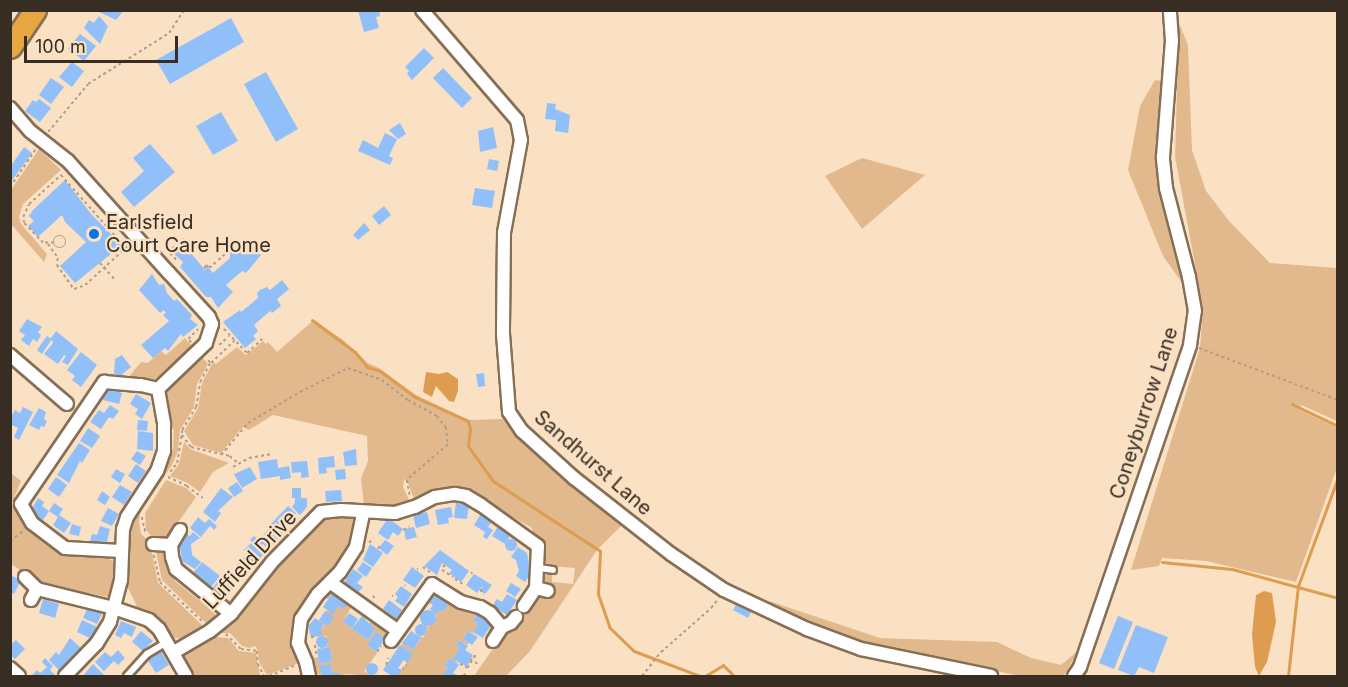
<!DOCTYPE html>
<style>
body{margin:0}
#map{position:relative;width:1348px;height:687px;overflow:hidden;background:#fbe1c4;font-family:Inter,sans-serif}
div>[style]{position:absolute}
.green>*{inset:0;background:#e1b98d}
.water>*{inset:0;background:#dd9c4f}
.stream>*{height:3px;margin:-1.5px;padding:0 1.5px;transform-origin:1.5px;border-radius:1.5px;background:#dd9c4f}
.building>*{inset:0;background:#90bff9}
.round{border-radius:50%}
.path>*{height:1.5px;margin-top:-0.75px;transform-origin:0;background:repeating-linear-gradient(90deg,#b29e88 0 3px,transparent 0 6px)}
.path>.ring{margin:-0.75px;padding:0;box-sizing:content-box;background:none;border:1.5px solid #b29e88;border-radius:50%}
.roads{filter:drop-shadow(2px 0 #866f55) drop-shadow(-2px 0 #866f55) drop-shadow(0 2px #866f55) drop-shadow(0 -2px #866f55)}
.service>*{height:6px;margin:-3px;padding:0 3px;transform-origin:3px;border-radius:3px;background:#fff}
.minor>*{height:12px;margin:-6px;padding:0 6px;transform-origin:6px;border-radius:6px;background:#fff}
.trunk>*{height:21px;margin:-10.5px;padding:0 10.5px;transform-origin:10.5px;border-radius:10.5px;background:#e7a640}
.dots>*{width:16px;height:16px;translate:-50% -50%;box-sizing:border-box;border:3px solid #fbe1c4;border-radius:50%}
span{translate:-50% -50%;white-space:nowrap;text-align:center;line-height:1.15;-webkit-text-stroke:4.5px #fbe1c4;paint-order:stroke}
.poi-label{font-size:20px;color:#372d22}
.left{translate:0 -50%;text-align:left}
.street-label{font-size:20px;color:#372d22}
.frame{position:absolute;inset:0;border:12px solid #372d22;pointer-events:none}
.scale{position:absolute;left:24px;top:36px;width:154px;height:27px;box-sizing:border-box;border:3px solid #372d22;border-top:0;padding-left:8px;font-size:18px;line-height:21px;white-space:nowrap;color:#372d22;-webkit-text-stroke:4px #fbe1c4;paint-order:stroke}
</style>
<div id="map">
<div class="green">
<i style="clip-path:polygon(1179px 23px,1188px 45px,1192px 150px,1206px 191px,1230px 222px,1270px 263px,1337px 268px,1337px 421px,1301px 405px,1300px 410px,1337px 428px,1337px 468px,1296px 582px,1206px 561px,1162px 558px,1159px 566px,1131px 570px,1200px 348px,1203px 307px,1175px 157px)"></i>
<i style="clip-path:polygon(1155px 80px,1162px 81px,1156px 157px,1159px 189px,1182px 283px,1163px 256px,1128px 170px,1140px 106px)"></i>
<i style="clip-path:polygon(39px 149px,61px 170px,23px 204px,19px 217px,21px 224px,47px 254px,44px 262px,11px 224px,11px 190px)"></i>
<i style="clip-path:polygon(862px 158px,925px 175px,862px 229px,825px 176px)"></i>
<i style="clip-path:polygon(314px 320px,343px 340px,368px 363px,379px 368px,416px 395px,469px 420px,503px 419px,518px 436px,571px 483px,623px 524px,597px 550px,530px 651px,506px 676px,474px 676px,503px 634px,521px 621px,517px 618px,524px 607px,539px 595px,545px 585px,545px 575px,552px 573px,552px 582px,573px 584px,575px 568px,550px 566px,546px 563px,542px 544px,533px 534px,532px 528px,470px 493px,467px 488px,446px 487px,416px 504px,407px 481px,404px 479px,403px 487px,412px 506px,406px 504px,385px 509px,364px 506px,361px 478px,368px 461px,367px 436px,273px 415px,249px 430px,243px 427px,221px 453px,193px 445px,184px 431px,198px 408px,202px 383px,213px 362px,216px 364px,237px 347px,246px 355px,263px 341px,266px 344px,268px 342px,277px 352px)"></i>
<i style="clip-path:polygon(185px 338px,192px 346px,159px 376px,154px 379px,138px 378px,138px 381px,126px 380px,141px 362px,148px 363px,161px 351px,166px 355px)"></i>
<i style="clip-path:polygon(200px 355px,208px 364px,197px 384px,194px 407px,180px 430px,178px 451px,172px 465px,140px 513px,139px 522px,141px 534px,150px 542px,158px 583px,203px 626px,182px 639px,170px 637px,135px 610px,136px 604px,128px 588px,124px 587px,131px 519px,173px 449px,174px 430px,169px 427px,162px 395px,167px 385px,175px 377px,180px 378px,194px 366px,194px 360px)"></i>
<i style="clip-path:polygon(184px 442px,190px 449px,229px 463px,213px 472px,200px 492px,188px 483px,170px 476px,179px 464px)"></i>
<i style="clip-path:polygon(10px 472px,21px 481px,12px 503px,25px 522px,47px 543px,63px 553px,81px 556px,105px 554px,105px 557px,113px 561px,113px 582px,108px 597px,89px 593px,83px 596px,39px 583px,11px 564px)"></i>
<i style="clip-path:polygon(166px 480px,186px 488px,196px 497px,167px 538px,154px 539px,146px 530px,145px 513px)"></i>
<i style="clip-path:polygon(339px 515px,353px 516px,358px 521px,348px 554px,315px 593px,309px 594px,298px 610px,302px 662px,267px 675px,260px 664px,256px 646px,249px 648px,242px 646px,230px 633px,219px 633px,220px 629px,235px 617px,254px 589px,259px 588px,266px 580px,265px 575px,288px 551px,294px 551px,309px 535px,311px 527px,324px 519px)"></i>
<i style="clip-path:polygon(155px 547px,162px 548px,167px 553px,175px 581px,205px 605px,215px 609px,213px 612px,217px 617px,207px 624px,162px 580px)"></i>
<i style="clip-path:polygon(329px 591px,334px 591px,353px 604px,343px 622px,352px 628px,359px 620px,353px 629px,368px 640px,375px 629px,369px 624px,373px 618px,381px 624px,387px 638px,382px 645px,385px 639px,376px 633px,367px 645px,377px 653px,364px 671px,372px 676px,346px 674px,339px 676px,338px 673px,332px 673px,331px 665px,321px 674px,312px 676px,309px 659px,318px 657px,319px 664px,332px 661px,330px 647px,319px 648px,328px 645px,326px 636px,316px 637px,324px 625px,319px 621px,327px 610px,338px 606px,343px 609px,347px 603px,333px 592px,328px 599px,323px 596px)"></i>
<i style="clip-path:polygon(450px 601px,488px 616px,495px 624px,493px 634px,488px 631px,492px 623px,477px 614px,473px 620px,478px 624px,473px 632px,478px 635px,468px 631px,463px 639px,469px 643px,467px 645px,459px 640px,456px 644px,460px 647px,454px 658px,459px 665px,450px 658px,444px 666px,448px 668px,441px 676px,397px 676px,413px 654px,401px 646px,403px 643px,413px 650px,421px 639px,415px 632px,423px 638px,428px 629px,421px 622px,429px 627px,437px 616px,430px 609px,437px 614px,440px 610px,443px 612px)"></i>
<i style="clip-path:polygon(769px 601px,880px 638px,997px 642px,1031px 658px,1061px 665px,1078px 651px,1064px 676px,1020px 676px,863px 644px,776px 610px)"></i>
<i style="clip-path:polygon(213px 637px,228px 638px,239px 651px,256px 653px,260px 676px,190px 676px,183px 653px,202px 640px,206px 642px)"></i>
</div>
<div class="water">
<i style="clip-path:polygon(426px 372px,439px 374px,447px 372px,458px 379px,458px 391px,454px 402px,449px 401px,436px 386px,432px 397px,423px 392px)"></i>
<i style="clip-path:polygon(1264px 591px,1272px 593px,1276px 622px,1267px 662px,1259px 676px,1255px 667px,1252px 634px,1256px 595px)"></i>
</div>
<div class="stream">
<i style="left:312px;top:320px;width:54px;rotate:36.7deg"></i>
<i style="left:355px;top:352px;width:19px;rotate:51deg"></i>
<i style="left:367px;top:367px;width:14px;rotate:17deg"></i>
<i style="left:380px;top:371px;width:44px;rotate:36.6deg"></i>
<i style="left:415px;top:397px;width:58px;rotate:24.4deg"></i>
<i style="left:468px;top:421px;width:8px;rotate:76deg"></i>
<i style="left:470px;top:429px;width:17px;rotate:97deg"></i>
<i style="left:468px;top:446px;width:43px;rotate:54.5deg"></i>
<i style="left:493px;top:481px;width:128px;rotate:33.2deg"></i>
<i style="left:600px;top:551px;width:43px;rotate:92.7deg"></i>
<i style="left:598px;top:594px;width:36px;rotate:71deg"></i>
<i style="left:610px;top:628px;width:33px;rotate:44deg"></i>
<i style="left:634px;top:651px;width:71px;rotate:20.7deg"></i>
<i style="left:1292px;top:404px;width:51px;rotate:25.6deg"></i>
<i style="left:1162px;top:562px;width:70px;rotate:5.7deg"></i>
<i style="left:1232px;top:569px;width:110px;rotate:15.3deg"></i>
<i style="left:705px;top:676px;width:21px;rotate:-31deg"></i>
<i style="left:723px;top:665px;width:16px;rotate:45deg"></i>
<i style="left:1288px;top:676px;width:91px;rotate:-83.7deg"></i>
<i style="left:1298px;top:586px;width:116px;rotate:-69.8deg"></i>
</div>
<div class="building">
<i style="clip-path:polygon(95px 10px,124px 10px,116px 20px)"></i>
<i style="clip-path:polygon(358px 10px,379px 10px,380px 16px,376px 17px,379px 28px,364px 32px)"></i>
<i style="clip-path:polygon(99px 16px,108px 26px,100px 44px,84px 28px,89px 20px,94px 23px)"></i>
<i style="clip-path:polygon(231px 18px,244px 42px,170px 84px,156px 60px)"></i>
<i style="clip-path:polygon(80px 34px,96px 46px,84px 61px,68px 49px)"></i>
<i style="clip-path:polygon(424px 48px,434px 58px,412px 80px,407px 74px,409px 71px,405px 67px)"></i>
<i style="clip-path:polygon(72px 62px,84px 71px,72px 87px,59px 77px)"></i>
<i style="clip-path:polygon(443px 68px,472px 98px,462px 108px,433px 78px)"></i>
<i style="clip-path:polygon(266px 72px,298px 129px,276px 142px,244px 84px)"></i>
<i style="clip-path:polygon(51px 78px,64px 87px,51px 104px,39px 95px)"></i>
<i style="clip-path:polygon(39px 99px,51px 108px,40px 122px,25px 111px,33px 100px,36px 102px)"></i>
<i style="clip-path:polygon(547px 103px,556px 104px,555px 109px,570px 115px,568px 133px,555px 131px,556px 120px,545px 119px)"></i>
<i style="clip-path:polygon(221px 112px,238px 141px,213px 155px,196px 126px)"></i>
<i style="clip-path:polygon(400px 123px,406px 134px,398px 139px,389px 130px)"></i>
<i style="clip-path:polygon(493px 127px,497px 148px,480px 152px,478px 131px)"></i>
<i style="clip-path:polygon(385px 133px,397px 139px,389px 156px,393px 158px,390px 165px,358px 151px,363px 140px,378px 148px)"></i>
<i style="clip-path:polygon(150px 144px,175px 172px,134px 207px,121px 192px,144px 171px,133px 158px)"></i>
<i style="clip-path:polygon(24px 147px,32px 153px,10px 183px,10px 167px)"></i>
<i style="clip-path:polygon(489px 159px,499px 161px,497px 171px,487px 169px)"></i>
<i style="clip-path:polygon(65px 180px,92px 215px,122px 245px,75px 283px,60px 266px,86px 242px,65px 222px,62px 215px,38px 237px,28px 226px,34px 221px,29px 216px,33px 210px)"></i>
<i style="clip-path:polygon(475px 188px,495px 191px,492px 208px,472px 205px)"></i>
<i style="clip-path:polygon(384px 206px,391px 215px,379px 225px,372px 216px)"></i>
<i style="clip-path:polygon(364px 223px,370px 230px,358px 240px,353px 235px)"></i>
<i style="clip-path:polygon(248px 240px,261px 255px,246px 273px,242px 271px,226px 285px,233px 292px,218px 308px,211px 297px,206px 297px,180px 267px,183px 262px,171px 251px,184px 241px,188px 245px,186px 247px,205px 270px,208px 267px,213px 273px,230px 258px,230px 252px,233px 253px)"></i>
<i style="clip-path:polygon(152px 274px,159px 285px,164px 284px,167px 293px,174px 301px,177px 299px,192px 315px,190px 319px,198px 325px,183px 337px,181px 334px,168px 351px,165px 348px,153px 358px,141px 345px,169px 321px,163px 315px,166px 313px,164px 310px,160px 313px,139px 290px)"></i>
<i style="clip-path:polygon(282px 280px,289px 289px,277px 299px,281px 306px,272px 313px,270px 311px,254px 325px,258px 331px,253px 336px,256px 339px,245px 348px,223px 322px,240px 310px,241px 312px,258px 298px,257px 293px,260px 290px,267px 287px,270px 290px)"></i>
<i style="clip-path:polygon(27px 319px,42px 327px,38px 332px,41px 335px,37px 342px,33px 339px,29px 346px,21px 340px,25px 335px,19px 331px)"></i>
<i style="clip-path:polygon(56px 331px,78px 349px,68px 365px,62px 362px,66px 356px,64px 355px,58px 364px,44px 354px,53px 343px,51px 338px)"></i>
<i style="clip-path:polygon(47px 336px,52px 339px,42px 354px,37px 350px)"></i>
<i style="clip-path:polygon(81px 352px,97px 365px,81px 387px,72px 380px,75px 376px,67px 370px)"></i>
<i style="clip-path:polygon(122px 355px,131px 367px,120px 376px,114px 374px,115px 359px)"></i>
<i style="clip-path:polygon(484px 373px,485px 386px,478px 387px,476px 374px)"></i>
<i style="clip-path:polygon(106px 388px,122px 393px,119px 404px,103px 400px)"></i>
<i style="clip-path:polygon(136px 394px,151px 403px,142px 419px,135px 414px,138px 409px,130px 404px)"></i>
<i style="clip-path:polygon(110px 405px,119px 411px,113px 419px,109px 417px,101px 429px,90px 422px,99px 410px,104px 413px)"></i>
<i style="clip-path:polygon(23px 407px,33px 412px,19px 440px,14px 437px,18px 428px,10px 424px,10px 419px,15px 410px,20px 413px)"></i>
<i style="clip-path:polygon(39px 408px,46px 412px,44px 419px,47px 421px,44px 427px,41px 426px,39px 430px,29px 425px)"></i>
<i style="clip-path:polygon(138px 420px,148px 421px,147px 431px,137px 430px)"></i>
<i style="clip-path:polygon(88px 428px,100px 436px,92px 448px,80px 441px)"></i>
<i style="clip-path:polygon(138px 431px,153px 433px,153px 451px,137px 449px)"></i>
<i style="clip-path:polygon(79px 443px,90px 450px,82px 463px,80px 461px,69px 483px,57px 475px)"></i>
<i style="clip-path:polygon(356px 449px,357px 465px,345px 466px,343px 452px)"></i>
<i style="clip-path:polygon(137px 451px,146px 456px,140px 465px,131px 459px)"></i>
<i style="clip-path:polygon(334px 456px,335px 467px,326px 468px,327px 473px,319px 474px,318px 458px)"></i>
<i style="clip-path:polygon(277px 459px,278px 468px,289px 466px,291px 478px,280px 480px,280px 476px,261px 479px,258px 462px)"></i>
<i style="clip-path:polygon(307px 461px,309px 477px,301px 478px,301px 472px,292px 473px,291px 462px)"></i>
<i style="clip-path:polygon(136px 464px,146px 471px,138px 483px,128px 476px)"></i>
<i style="clip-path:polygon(250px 467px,257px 479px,242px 488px,234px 474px)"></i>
<i style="clip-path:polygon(116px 469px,125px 474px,120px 483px,111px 477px)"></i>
<i style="clip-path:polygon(345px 469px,346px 479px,336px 480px,335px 470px)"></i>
<i style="clip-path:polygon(56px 477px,67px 485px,59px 497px,48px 489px)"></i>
<i style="clip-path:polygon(237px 482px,243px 491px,234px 497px,228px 488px)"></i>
<i style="clip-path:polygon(120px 485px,132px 492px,124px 505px,112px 497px)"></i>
<i style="clip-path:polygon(221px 488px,233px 497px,218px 511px,221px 513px,215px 522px,203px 512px)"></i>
<i style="clip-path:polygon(292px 488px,301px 488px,301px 498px,307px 498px,307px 507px,300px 515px,292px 507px,295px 503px,295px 498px,292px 498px)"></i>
<i style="clip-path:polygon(341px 490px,342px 501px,326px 502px,325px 491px)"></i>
<i style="clip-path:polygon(102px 491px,110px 497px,105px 505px,97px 500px)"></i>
<i style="clip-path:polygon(38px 498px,44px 502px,42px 506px,49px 511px,54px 503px,63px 509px,59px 515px,71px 523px,64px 533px,53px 525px,58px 517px,49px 511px,43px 520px,30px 512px)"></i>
<i style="clip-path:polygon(456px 502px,469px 506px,467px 519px,454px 518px)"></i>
<i style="clip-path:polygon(288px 506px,296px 513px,280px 537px,269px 526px)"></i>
<i style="clip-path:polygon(451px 507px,453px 517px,448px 518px,449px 523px,438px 525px,435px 510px)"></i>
<i style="clip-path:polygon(108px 508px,119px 514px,112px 526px,101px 521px)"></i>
<i style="clip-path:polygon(427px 512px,430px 524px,416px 528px,413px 515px)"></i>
<i style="clip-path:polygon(482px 512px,493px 520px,488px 527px,493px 530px,487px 539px,483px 537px,485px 532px,474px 525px)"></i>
<i style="clip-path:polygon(198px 517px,205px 523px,209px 519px,217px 526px,214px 530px,210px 526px,201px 537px,190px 528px)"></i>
<i style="clip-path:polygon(388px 518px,403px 529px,398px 536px,393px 532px,388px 540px,378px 533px)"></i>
<i style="clip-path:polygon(72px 524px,81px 527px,79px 536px,69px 534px)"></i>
<i style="clip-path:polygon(499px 525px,512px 533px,505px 544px,492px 536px)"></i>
<i style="clip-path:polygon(100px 526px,110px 529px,106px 546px,90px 541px,92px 534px,97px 535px)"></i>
<i style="clip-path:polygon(414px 527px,417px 537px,406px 540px,404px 529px)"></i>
<i style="clip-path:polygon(268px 530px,278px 539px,268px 549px,263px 544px,259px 548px,250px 540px,254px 536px,259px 540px)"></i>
<i style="clip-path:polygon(193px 532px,200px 538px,191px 544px,192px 555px,201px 562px,195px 569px,182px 561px,179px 541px,185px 533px,190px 536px)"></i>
<i class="round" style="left:505px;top:539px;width:12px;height:12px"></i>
<i style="clip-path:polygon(385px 540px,394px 546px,387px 555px,379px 548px)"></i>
<i style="clip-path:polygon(251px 543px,263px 555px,244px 573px,236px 566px,248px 553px,244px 550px)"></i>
<i style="clip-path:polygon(370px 544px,383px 553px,373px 567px,363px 560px)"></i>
<i style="clip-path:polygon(518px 547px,527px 553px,531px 574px,525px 582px,516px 576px,519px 571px,516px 560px,511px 557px)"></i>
<i style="clip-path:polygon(440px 550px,469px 571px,461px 582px,449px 573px,452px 570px,442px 563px,437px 575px,424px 566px)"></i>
<i style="clip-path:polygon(202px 562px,220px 576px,211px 587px,193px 573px)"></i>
<i style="clip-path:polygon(363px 562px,372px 568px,366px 577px,357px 570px)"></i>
<i style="clip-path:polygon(412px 567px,424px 576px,415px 588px,403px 580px)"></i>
<i style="clip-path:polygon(353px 569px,363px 576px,357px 583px,363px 587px,357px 594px,343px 584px)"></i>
<i style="clip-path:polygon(474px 574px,492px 585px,485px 594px,480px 591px,484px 584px,477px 593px,466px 585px)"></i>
<i style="clip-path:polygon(10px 575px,21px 580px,14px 594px,10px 592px)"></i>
<i style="clip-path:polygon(222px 575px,236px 586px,226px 598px,213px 588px)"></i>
<i style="clip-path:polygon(511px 583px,521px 589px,515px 597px,506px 591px)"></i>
<i style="clip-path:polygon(401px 586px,412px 594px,404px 607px,395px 601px,398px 597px,395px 594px)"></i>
<i style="clip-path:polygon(333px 592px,348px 603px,343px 609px,338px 606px,333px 614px,323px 607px)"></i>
<i style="clip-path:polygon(436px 594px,449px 603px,443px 612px,440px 610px,437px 614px,430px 609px,433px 605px,429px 603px)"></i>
<i style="clip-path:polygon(507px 594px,517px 600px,507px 615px,492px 606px,497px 599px,502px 602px)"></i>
<i style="clip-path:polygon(43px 599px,59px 604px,55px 618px,39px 613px)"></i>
<i style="clip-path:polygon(389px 600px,402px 610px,396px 619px,383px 609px)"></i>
<i style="clip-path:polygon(736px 605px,751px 612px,748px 618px,733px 610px)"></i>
<i style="clip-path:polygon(88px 607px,102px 614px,97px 624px,83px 618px)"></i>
<i class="round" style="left:420px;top:610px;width:16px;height:16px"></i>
<i style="clip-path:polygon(325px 611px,334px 617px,328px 626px,319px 620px)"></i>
<i style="clip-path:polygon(349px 613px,358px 619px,352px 628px,343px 622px)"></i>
<i style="clip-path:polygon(477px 614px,492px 623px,483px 638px,473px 632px,478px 624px,473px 620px)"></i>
<i style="clip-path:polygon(362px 616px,375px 629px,368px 640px,352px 629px)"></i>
<i style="clip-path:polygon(1118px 616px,1133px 622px,1114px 669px,1099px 663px)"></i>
<i style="clip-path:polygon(315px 618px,324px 624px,321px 629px,322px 635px,311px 637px,308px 626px)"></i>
<i style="clip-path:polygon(82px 620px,97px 627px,90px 638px,77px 632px)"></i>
<i style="clip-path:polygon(121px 621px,136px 627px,132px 637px,124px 633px,121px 638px,115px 635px)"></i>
<i class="round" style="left:415px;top:624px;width:12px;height:12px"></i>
<i style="clip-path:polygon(1136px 625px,1168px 637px,1154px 673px,1139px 667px,1134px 676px,1118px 670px)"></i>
<i style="clip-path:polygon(141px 631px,153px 641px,143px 651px,132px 642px)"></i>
<i style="clip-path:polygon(411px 631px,421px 638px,413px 650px,402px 643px)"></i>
<i style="clip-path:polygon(468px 631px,478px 637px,472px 645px,463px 639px)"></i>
<i style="clip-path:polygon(376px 632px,385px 639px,376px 652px,367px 645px)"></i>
<i class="round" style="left:316px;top:636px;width:12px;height:12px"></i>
<i style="clip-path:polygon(70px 638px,81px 648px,59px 670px,49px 660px,56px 652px,59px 655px)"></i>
<i style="clip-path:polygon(16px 640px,25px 649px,15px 659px,10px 655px,10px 645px)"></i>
<i style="clip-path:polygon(459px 640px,468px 646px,465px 650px,473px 655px,467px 667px,453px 659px,460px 647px,456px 645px)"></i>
<i style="clip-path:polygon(400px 645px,413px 654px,407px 663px,404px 660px,398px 668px,402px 670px,397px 676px,392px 676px,383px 670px)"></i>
<i style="clip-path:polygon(330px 647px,332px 661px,319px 664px,317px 649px)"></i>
<i style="clip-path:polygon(118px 650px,125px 658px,118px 665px,114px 661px,104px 671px,95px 662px,105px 652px,111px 657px)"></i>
<i style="clip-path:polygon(161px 651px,169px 665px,156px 673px,147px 659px)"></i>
<i style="clip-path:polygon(45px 658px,53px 666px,50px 670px,55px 675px,33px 676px,32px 675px,37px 670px,40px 673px,47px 667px,42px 662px)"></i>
<i style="clip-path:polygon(450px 658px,459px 665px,453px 673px,458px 676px,441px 676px,448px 668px,444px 666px)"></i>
<i class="round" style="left:366px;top:663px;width:12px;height:12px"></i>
<i style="clip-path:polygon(93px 664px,104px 675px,83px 676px,86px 672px)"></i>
<i style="clip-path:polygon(331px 664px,332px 673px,339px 673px,339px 676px,321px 676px,320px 666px)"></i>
</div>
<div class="path">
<i style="left:48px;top:132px;width:62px;rotate:-50.2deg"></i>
<i style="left:88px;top:84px;width:96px;rotate:-32.2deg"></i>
<i style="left:169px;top:33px;width:27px;rotate:-57deg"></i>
<i style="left:10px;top:187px;width:45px;rotate:-56deg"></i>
<i class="ring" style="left:54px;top:236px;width:10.5px;height:10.5px"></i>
<i style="left:54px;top:243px;width:11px;rotate:180deg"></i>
<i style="left:43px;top:243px;width:28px;rotate:-134deg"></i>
<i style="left:24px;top:223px;width:6px;rotate:-99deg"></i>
<i style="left:23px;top:217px;width:14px;rotate:-65deg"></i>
<i style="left:29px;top:204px;width:43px;rotate:-42.2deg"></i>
<i style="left:61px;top:175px;width:98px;rotate:48.3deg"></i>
<i style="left:48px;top:244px;width:17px;rotate:54deg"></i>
<i style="left:58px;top:258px;width:7px;rotate:98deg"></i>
<i style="left:57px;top:265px;width:29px;rotate:55deg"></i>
<i style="left:74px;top:289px;width:12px;rotate:-20deg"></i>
<i style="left:85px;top:285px;width:59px;rotate:-42.3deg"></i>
<i style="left:176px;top:260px;width:11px;rotate:-135deg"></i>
<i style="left:168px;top:252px;width:21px;rotate:-39deg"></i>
<i style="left:184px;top:239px;width:11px;rotate:49deg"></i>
<i style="left:191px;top:247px;width:4px;rotate:146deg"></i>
<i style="left:100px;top:263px;width:24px;rotate:48deg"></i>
<i style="left:206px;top:269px;width:3px;rotate:-135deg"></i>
<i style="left:204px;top:267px;width:4px;rotate:-34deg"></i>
<i style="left:207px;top:265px;width:4px;rotate:56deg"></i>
<i style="left:209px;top:268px;width:38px;rotate:-41deg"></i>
<i style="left:224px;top:329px;width:33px;rotate:46deg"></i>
<i style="left:247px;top:353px;width:21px;rotate:-43deg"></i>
<i style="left:191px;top:343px;width:5px;rotate:-127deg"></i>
<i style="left:188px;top:339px;width:14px;rotate:-45deg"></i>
<i style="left:219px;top:345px;width:13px;rotate:-42deg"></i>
<i style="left:1199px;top:348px;width:148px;rotate:20.5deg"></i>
<i style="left:211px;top:363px;width:35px;rotate:-44deg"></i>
<i style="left:182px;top:435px;width:15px;rotate:53deg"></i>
<i style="left:191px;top:447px;width:40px;rotate:13deg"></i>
<i style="left:230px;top:456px;width:11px;rotate:41deg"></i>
<i style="left:221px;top:455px;width:42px;rotate:-49.8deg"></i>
<i style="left:248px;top:423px;width:61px;rotate:-30.8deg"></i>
<i style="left:300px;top:392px;width:54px;rotate:-26.6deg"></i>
<i style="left:348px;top:368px;width:36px;rotate:19deg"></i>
<i style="left:382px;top:380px;width:33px;rotate:38deg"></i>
<i style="left:408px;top:400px;width:33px;rotate:29deg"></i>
<i style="left:437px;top:416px;width:14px;rotate:51deg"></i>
<i style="left:446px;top:427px;width:18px;rotate:84deg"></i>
<i style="left:448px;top:445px;width:54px;rotate:139.5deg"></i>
<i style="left:407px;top:480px;width:16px;rotate:79deg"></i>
<i style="left:233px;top:467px;width:18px;rotate:-29deg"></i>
<i style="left:249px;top:458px;width:23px;rotate:-10deg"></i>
<i style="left:170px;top:472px;width:11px;rotate:-52deg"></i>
<i style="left:177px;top:463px;width:33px;rotate:-81deg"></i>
<i style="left:182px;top:430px;width:27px;rotate:-59deg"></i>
<i style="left:196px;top:407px;width:25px;rotate:-81deg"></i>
<i style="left:200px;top:382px;width:21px;rotate:-62deg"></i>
<i style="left:210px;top:363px;width:4px;rotate:-135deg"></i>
<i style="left:168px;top:477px;width:21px;rotate:25deg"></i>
<i style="left:187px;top:486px;width:20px;rotate:37deg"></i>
<i style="left:142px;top:517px;width:18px;rotate:77deg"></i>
<i style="left:403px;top:530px;width:7px;rotate:-27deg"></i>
<i style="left:10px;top:541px;width:18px;rotate:-38deg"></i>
<i style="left:369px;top:543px;width:6px;rotate:-51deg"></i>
<i style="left:378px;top:549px;width:5px;rotate:-68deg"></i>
<i style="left:154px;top:555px;width:28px;rotate:77deg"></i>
<i style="left:160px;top:582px;width:57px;rotate:42.9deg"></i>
<i style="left:445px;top:565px;width:6px;rotate:121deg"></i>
<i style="left:442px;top:570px;width:13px;rotate:32deg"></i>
<i style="left:423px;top:567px;width:9px;rotate:36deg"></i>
<i style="left:417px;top:569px;width:1px"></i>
<i style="left:471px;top:574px;width:2px;rotate:-63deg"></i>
<i style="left:455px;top:579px;width:9px;rotate:32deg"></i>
<i style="left:405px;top:585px;width:1px;rotate:45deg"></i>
<i style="left:481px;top:589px;width:4px;rotate:76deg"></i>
<i style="left:373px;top:596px;width:3px;rotate:45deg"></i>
<i style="left:392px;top:596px;width:1px"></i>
<i style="left:226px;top:634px;width:21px;rotate:45deg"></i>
<i style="left:241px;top:649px;width:16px;rotate:7deg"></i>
<i style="left:257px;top:651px;width:13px;rotate:86deg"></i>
<i style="left:258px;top:664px;width:13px;rotate:63deg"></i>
<i style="left:311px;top:637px;width:5px"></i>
<i style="left:315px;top:645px;width:11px;rotate:80deg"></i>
<i style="left:377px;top:652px;width:7px;rotate:-56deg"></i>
<i style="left:470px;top:659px;width:9px;rotate:32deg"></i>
<i style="left:460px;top:664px;width:8px;rotate:30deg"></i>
<i style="left:467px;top:668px;width:17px;rotate:-57deg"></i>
<i style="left:386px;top:665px;width:7px;rotate:-74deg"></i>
<i style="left:406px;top:665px;width:1px"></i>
<i style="left:402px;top:668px;width:2px;rotate:27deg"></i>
<i style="left:269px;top:676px;width:27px;rotate:-22deg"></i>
<i style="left:463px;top:676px;width:4px;rotate:-45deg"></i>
<i style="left:642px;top:676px;width:31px;rotate:-52deg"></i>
<i style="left:661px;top:652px;width:67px;rotate:-41.3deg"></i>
<i style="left:711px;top:608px;width:11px;rotate:-52deg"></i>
</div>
<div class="roads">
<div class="service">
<i style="left:539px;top:568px;width:14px;rotate:8deg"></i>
<i style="left:127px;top:676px;width:30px;rotate:-48deg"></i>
<i style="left:147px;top:654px;width:23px;rotate:-31deg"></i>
</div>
<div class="minor">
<i style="left:422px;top:10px;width:145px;rotate:49.2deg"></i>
<i style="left:517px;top:120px;width:20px;rotate:79deg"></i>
<i style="left:521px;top:140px;width:95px;rotate:100.4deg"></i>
<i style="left:504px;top:233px;width:101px;rotate:90.6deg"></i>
<i style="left:503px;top:334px;width:78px;rotate:85.6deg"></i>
<i style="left:509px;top:412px;width:23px;rotate:56deg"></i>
<i style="left:522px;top:431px;width:70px;rotate:42.1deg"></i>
<i style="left:574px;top:478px;width:123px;rotate:38.1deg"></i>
<i style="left:671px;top:554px;width:64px;rotate:34.2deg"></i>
<i style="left:724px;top:590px;width:92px;rotate:25.2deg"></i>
<i style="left:807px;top:629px;width:58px;rotate:20.3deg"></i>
<i style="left:861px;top:649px;width:133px;rotate:11.7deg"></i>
<i style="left:10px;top:108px;width:30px;rotate:49deg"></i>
<i style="left:30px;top:131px;width:48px;rotate:38.3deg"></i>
<i style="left:68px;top:161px;width:151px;rotate:48deg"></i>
<i style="left:169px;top:273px;width:59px;rotate:47.7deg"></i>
<i style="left:209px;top:317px;width:8px;rotate:67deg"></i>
<i style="left:212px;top:324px;width:20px;rotate:108deg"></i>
<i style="left:206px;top:343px;width:66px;rotate:136.2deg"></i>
<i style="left:158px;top:389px;width:36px;rotate:80deg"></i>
<i style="left:164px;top:424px;width:27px;rotate:90deg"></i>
<i style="left:164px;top:451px;width:21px;rotate:109deg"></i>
<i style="left:157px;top:471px;width:55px;rotate:123.1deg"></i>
<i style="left:127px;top:517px;width:13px;rotate:108deg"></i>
<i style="left:123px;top:529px;width:51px;rotate:92.2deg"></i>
<i style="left:121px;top:580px;width:43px;rotate:104.7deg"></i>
<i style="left:110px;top:622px;width:25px;rotate:122deg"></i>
<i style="left:97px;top:643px;width:46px;rotate:134.1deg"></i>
<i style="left:10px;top:355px;width:75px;rotate:40.7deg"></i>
<i style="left:180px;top:530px;width:17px;rotate:121deg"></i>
<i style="left:171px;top:545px;width:12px;rotate:85deg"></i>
<i style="left:172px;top:557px;width:13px;rotate:72deg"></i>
<i style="left:176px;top:569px;width:71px;rotate:39.3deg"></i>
<i style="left:153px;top:544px;width:18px;rotate:3deg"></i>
<i style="left:121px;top:551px;width:56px;rotate:-176.9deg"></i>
<i style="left:65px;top:548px;width:41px;rotate:-142.9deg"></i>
<i style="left:32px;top:523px;width:22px;rotate:-120deg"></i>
<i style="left:21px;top:504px;width:148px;rotate:-55.8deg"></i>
<i style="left:104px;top:382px;width:37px;rotate:5deg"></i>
<i style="left:141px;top:385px;width:17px;rotate:13deg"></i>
<i style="left:25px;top:577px;width:17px;rotate:45deg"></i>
<i style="left:37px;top:589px;width:79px;rotate:13.9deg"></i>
<i style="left:114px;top:608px;width:37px;rotate:19deg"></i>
<i style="left:149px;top:620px;width:13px;rotate:42deg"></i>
<i style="left:159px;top:629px;width:54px;rotate:60.1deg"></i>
<i style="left:331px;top:583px;width:82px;rotate:35.6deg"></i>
<i style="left:536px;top:588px;width:12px;rotate:14deg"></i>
<i style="left:31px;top:600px;width:13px;rotate:-61deg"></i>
<i style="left:391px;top:641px;width:70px;rotate:-54.3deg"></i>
<i style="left:432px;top:584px;width:34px;rotate:32deg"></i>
<i style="left:461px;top:602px;width:20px;rotate:15deg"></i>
<i style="left:480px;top:607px;width:12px;rotate:31deg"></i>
<i style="left:490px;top:613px;width:18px;rotate:49deg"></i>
<i style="left:493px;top:641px;width:17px;rotate:-57deg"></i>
<i style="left:502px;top:627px;width:10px;rotate:-24deg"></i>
<i style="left:511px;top:623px;width:8px;rotate:-50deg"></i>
<i style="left:174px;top:652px;width:42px;rotate:-30.3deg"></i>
<i style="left:210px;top:631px;width:27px;rotate:-39deg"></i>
<i style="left:231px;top:614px;width:66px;rotate:-51.7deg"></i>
<i style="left:272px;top:562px;width:70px;rotate:-45.6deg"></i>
<i style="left:321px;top:512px;width:20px;rotate:-6deg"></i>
<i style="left:341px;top:510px;width:54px;rotate:3.2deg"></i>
<i style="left:395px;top:513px;width:21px;rotate:-17deg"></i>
<i style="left:415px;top:507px;width:22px;rotate:-27deg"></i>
<i style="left:435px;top:497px;width:20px;rotate:-9deg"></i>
<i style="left:455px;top:494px;width:11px;rotate:10deg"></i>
<i style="left:466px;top:496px;width:17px;rotate:31deg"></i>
<i style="left:481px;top:505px;width:70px;rotate:35.7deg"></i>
<i style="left:538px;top:546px;width:42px;rotate:92.7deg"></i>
<i style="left:536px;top:588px;width:22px;rotate:124deg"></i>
<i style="left:10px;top:668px;width:12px;rotate:42deg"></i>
<i style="left:309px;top:676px;width:14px;rotate:-102deg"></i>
<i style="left:306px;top:662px;width:21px;rotate:-113deg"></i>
<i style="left:298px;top:643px;width:24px;rotate:-83deg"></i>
<i style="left:301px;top:619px;width:30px;rotate:-56deg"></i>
<i style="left:318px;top:594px;width:31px;rotate:-45deg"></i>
<i style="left:340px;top:572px;width:30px;rotate:-57deg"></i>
<i style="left:356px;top:547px;width:35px;rotate:-78deg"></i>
<i style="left:1074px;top:676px;width:11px;rotate:-56deg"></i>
<i style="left:1080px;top:667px;width:340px;rotate:-71.1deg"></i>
<i style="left:1190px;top:345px;width:34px;rotate:-82deg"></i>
<i style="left:1195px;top:311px;width:35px;rotate:-100deg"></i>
<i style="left:1189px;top:277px;width:92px;rotate:-104.5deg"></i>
<i style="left:1166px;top:188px;width:31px;rotate:-96deg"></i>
<i style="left:1163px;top:157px;width:116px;rotate:-85.6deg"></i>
<i style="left:1172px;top:41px;width:31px;rotate:-94deg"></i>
</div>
<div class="trunk">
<i style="left:10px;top:47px;width:45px;rotate:-56deg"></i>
</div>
</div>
<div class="dots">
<i style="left:94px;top:234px;background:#0775dd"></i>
</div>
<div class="poi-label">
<span class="left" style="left:106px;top:234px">Earlsfield<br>Court Care Home</span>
</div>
<div class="street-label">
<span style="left:1144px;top:413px;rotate:-72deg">Coneyburrow Lane</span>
<span style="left:593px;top:463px;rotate:41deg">Sandhurst Lane</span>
<span style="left:250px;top:560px;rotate:-47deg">Luffield Drive</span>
</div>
<div class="frame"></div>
<div class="scale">100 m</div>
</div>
